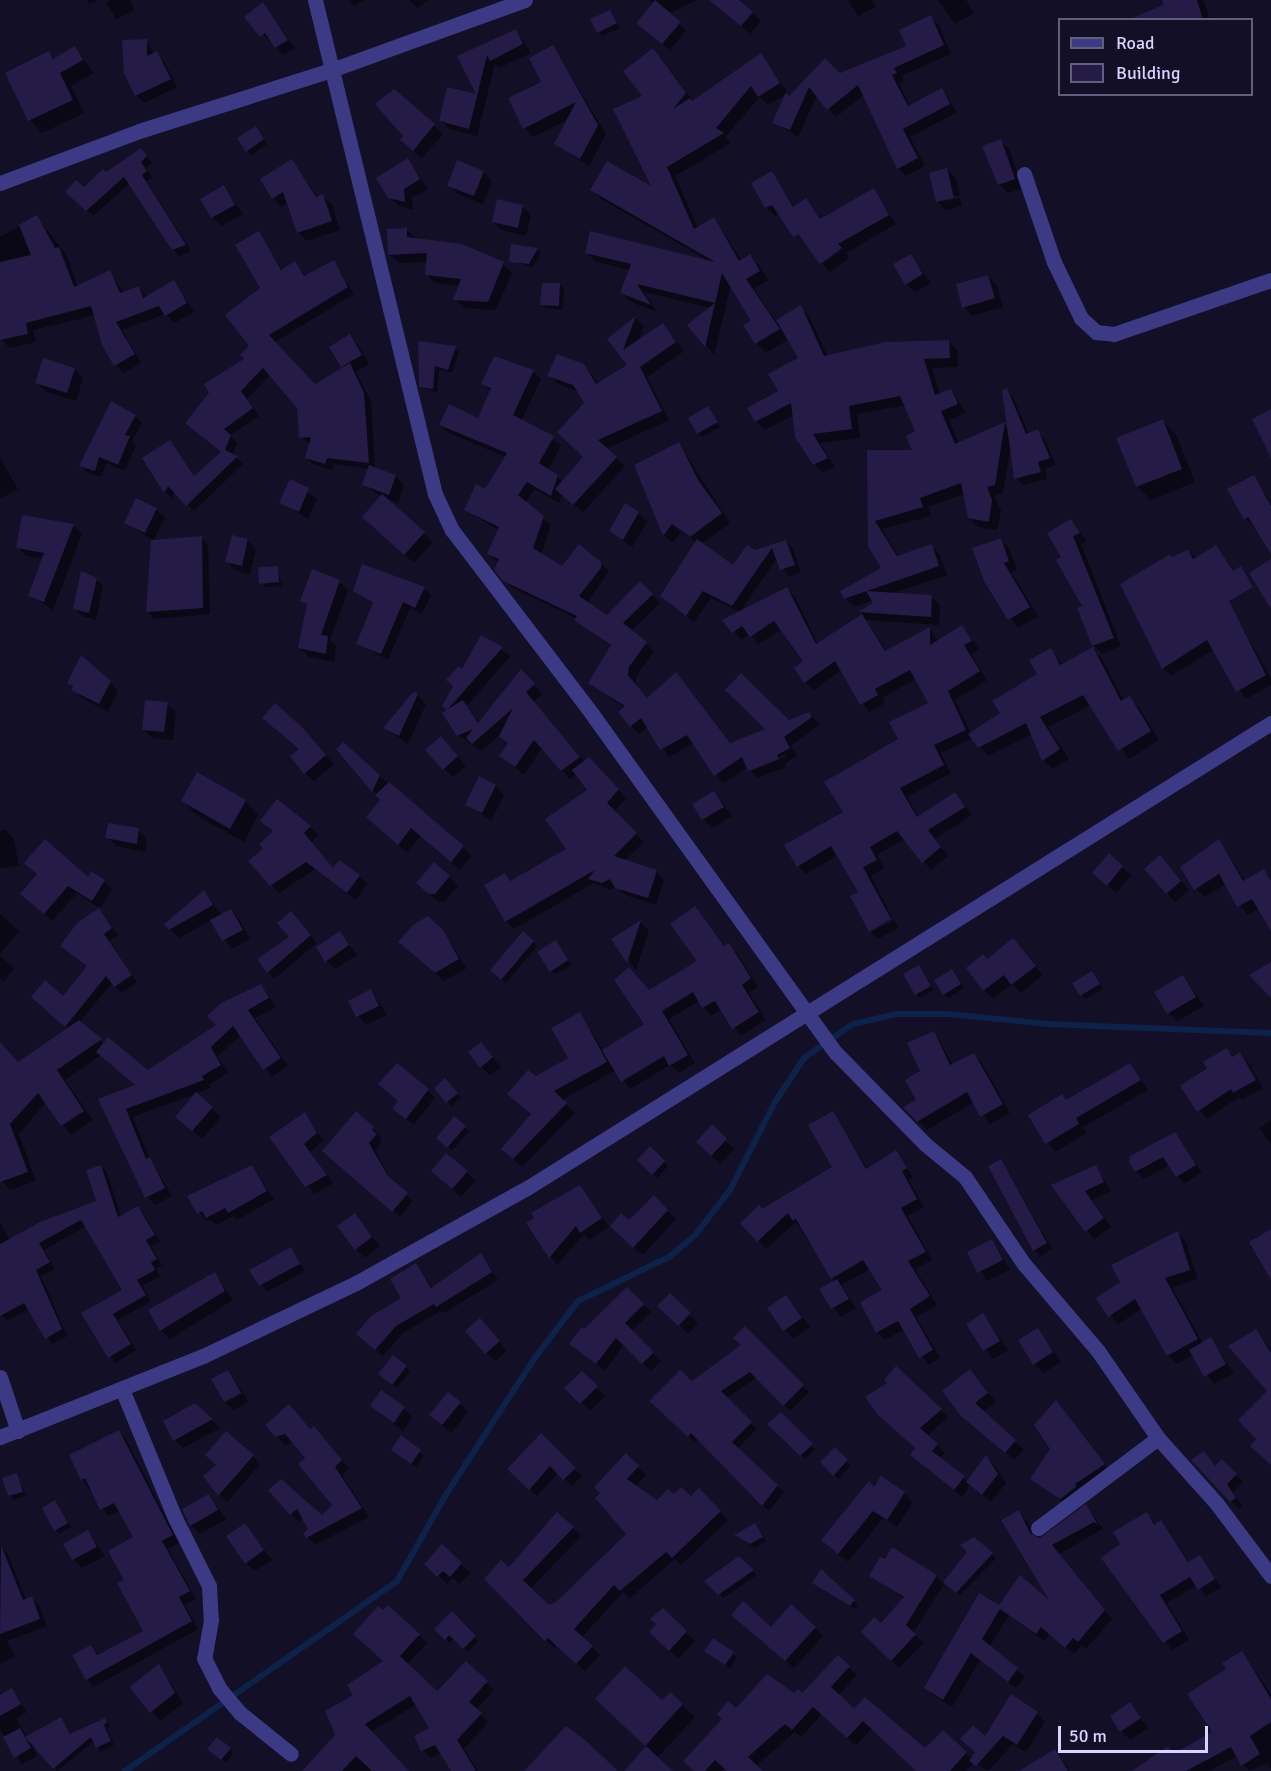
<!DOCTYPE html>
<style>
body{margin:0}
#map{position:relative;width:1271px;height:1771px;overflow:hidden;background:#130f26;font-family:Signika,sans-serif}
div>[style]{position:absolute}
.shadow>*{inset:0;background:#0007}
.stream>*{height:6px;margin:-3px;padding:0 3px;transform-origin:3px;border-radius:3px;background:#0c2248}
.building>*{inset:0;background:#241b47}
.minor>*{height:15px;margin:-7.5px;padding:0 7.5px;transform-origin:7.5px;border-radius:7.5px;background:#3d3a85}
span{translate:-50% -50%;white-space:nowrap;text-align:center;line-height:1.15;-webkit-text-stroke:6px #130f26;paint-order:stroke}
.legend{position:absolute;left:1058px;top:18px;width:195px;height:78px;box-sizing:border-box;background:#130f26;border:2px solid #625e7d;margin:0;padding:8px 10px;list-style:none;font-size:18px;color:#d9d4ff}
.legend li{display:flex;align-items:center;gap:12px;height:30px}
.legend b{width:30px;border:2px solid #625e7d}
.scale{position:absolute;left:1058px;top:1726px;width:150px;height:27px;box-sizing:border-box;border:3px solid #d9d4ff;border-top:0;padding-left:8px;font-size:18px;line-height:21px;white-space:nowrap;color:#d9d4ff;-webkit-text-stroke:4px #130f26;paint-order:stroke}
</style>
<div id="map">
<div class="shadow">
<i style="clip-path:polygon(86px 0,98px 0,90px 4px)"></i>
<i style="clip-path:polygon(111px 0,130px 0,134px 10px,116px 19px,106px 2px)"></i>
<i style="clip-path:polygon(348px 0,364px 0,354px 6px)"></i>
<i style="clip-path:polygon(409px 0,429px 0,417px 8px)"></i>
<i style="clip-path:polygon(650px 0,697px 0,669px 14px,686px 30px,670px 50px,645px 29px,653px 5px)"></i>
<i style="clip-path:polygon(714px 0,737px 0,761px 21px,750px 34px)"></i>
<i style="clip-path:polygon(848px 0,872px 0,876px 7px,858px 16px)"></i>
<i style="clip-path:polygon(938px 0,966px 0,974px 13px,955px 24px)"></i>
<i style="clip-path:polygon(1163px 0,1203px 0,1210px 20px,1160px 20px)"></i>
<i style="clip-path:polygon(263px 4px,295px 48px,283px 55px,246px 17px)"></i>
<i style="clip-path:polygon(610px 11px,620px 28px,602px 36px,598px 32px)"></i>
<i style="clip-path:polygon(930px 17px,939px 25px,951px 54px,901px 76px,904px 81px,899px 83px,910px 106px,942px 90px,957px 112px,910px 137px,925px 166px,906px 176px,898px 168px,864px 95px,836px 117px,817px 95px,798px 137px,774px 122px,789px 98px,825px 60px,840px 75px,908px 47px)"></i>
<i style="clip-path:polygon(516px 30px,531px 53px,499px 68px,495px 64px,477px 136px,449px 129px,440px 120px,448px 89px,478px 96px,459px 57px)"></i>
<i style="clip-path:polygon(146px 40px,154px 54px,164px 61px,177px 87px,144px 103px,136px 95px)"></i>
<i style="clip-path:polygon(553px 47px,606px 134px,589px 166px,556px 144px,569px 119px,533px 137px,524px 128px)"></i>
<i style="clip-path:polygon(75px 48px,94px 73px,71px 86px,84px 113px,42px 133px,30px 120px,7px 73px,49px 53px,55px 59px)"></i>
<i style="clip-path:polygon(653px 50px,693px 101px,761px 55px,788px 93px,768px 105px,760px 97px,725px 137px,731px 143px,675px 176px,698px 228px,714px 219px,742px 261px,749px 256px,759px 265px,768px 280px,754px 289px,776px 321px,800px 307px,809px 316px,828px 357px,948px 341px,957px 350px,958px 367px,932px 368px,940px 395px,951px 390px,966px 413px,949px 420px,959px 443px,1004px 424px,1009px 428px,1006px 390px,1013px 397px,1029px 434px,1037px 431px,1044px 438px,1056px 465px,1045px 469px,1047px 479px,1023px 485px,1016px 478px,1011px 447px,1003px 493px,994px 496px,1001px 510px,997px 530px,978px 527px,969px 518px,964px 494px,928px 507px,931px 516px,882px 529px,899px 557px,932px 546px,940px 555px,947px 575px,890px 594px,931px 597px,940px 605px,939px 625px,866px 620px,887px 652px,930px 629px,938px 641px,962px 627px,979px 649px,971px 654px,987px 680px,955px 700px,971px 734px,1002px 713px,1039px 675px,1050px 650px,1063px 665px,1093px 649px,1102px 659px,1124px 701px,1129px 698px,1139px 707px,1159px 740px,1129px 759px,1091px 705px,1048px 727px,1069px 759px,1052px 769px,1043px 760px,1032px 734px,988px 756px,973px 738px,941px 753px,951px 773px,907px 797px,919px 817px,955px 794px,972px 815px,935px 839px,948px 856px,931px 870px,905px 839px,877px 855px,884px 868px,871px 876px,892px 917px,870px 929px,860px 893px,838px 855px,806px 874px,798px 866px,930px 703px,916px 679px,882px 698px,885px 703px,869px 712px,841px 670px,814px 690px,805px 682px,805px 662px,782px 629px,759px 644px,750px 634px,741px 640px,724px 620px,787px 589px,795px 597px,818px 644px,863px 615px,860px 612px,875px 603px,873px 600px,854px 607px,845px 598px,884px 568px,869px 546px,868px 452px,914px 451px,917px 432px,906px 405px,857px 414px,860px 438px,820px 443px,835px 467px,823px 473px,814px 464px,794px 415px,765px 430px,756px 421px,800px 359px,789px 339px,766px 353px,756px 343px,745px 326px,753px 321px,731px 284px,714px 355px,690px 325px,711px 308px,644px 292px,657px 312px,631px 302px,622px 293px,630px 270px,596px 262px,587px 252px,709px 261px,601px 199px,592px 190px,655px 190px,644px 96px)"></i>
<i style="clip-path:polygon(394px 91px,443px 134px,422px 158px,410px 148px,405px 136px)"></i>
<i style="clip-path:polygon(259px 132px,267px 144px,251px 155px,247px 151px)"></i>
<i style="clip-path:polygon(1000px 141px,1009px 149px,1023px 188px,1008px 193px,999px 184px)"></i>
<i style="clip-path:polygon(141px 150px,152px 163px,146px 168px,152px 178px,146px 181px,191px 251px,179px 256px,173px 249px,130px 183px,93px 216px,73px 198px)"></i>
<i style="clip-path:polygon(408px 160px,428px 189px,412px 198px,413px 210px,399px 206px,389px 197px)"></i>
<i style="clip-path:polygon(292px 161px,318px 198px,323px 196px,332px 205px,340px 230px,307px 241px,298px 232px,288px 202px,282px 207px,273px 198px)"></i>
<i style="clip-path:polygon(947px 170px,956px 179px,960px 195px,941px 202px,960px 198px,962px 206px,946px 210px,937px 201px)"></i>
<i style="clip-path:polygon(483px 172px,492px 181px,483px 204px,458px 194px,449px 185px)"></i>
<i style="clip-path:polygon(772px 173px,795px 208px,806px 200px,822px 220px,873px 190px,896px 224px,846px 253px,849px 258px,830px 272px,822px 264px,849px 245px,820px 262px,780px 214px,775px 216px,766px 207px,753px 184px)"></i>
<i style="clip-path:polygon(224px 187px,243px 214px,221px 226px,212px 217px)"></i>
<i style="clip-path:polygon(522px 206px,531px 215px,526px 236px,502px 230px,493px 222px)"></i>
<i style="clip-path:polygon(37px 217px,67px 256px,78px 287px,109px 272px,124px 293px,139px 288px,147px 296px,174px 282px,194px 312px,174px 323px,165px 314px,122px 330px,141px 363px,123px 373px,116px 365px,96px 315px,33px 330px,36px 342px,9px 348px,0 336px,0 237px)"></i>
<i style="clip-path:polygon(406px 229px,415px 238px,461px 246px,503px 264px,512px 273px,496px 310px,464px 308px,455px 299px,460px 286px,435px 283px,426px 274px,428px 262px,399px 263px,390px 255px)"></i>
<i style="clip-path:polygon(258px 233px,283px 271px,294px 263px,306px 277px,334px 262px,354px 294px,275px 342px,315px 386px,344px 368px,350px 336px,358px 345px,369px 364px,356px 372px,371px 401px,375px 469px,396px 476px,404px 485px,398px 503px,385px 498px,433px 542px,414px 563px,372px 526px,382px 497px,364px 485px,370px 469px,334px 464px,332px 470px,313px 464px,306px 457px,310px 444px,301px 437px,298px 408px,271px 374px,247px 399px,259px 416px,230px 436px,237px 443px,233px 455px,243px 464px,194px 511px,175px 491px,172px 498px,165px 492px,144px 458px,169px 441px,195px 477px,222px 453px,194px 430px,246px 359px,262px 289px)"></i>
<i style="clip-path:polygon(537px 249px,541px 253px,533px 267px,511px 261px)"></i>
<i style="clip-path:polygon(911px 256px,931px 283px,915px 292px,906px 284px)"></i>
<i style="clip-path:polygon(988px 276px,997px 285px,1003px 307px,972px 316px,964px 307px)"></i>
<i style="clip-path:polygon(560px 285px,564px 289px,562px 310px,546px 308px,542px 304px)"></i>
<i style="clip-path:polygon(evenodd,635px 318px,644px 326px,638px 342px,663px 325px,684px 351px,647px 377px,669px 420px,606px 449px,625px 466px,583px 512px,562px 495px,559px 503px,535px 489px,525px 503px,551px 525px,541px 555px,563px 568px,600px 563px,609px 571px,587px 603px,607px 617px,640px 583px,660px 603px,631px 631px,654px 651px,637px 675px,635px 684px,647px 700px,676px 674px,731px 744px,809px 713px,817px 722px,819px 725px,791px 746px,797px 756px,785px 763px,786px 767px,757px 778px,748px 767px,723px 783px,694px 743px,669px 757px,648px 727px,639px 734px,631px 726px,625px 708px,590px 683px,612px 647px,577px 619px,513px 588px,504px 580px,499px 563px,489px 554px,499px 530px,466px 510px,485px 491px,506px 457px,449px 433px,441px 425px,479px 420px,491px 391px,483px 384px,533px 371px,541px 379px,521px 421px,561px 445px,548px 470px,563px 482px,584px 457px,586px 404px,579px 392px,558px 384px,549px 375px,583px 365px,599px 384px,629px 365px,609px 339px,635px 318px,785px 754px,786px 757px,751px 771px,751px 768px,785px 754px)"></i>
<i style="clip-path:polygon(419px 342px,459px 351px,452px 373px,439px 369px,437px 392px,421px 387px)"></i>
<i style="clip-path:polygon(74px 369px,83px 378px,76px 401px,46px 392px,37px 383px)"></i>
<i style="clip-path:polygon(708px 408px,720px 427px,702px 437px,698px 433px)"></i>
<i style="clip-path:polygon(135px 416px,142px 423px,132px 441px,136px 445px,125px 471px,106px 463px,102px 477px,88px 473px,81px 466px)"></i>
<i style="clip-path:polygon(1162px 421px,1176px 435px,1195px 482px,1151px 500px,1137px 486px)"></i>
<i style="clip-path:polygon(679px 444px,730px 523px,701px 544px,733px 567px,754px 552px,786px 541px,793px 549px,801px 572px,788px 577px,777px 558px,740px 612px,711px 598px,694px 622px,669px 603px,696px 542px,681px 532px,672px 543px,664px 535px,636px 466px)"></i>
<i style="clip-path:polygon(0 458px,18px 489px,0 499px)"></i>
<i style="clip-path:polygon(1253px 477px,1271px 502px,1271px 551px,1255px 526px,1245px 519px)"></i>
<i style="clip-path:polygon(290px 481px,317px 499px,308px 519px,281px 502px)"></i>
<i style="clip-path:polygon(156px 509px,165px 518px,153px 541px,202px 538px,208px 545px,210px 614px,154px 619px,148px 612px,152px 540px,126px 522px)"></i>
<i style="clip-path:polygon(638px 513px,647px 522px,632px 547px,611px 531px)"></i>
<i style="clip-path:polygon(1071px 520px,1087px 542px,1081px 544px,1121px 646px,1102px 654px,1094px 645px,1079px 609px,1084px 607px,1063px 558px)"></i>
<i style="clip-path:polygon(73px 526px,82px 534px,53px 610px,30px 595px,44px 559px,26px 556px,18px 547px)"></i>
<i style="clip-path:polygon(247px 540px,256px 549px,250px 574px,236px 571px,227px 562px)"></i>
<i style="clip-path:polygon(1000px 540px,1009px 548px,1017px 570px,1011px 572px,1038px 616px,1018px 628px,986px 580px)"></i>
<i style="clip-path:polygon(1188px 551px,1207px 566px,1271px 678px,1271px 685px,1246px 699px,1213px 650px,1171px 676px,1163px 668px,1172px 559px)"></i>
<i style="clip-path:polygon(277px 567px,282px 586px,265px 587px,261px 583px)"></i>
<i style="clip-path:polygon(96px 579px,103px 587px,96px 620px,82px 616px,75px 609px)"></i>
<i style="clip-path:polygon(339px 581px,348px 590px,330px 640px,336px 646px,334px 662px,309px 657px,300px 648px,308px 607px,302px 601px)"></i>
<i style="clip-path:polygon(424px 588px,431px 595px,422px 614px,410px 608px,388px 660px,358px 643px,374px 605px,354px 591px)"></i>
<i style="clip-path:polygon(482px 637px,510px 656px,467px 706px,480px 723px,529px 679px,542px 694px,533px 702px,585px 762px,589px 759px,626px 798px,614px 812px,644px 842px,624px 861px,656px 872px,664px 880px,656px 905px,625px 895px,617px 887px,610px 890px,594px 883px,514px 929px,506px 921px,505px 875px,512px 882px,568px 849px,589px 790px,577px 774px,570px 779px,542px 748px,524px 775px,501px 756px,509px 744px,500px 735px,481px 751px,458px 735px,444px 706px)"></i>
<i style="clip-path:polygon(110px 682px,118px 691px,108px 712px,82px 698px,69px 683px)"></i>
<i style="clip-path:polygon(417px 695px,426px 704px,408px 744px,385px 728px)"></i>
<i style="clip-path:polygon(167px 704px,176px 712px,173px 740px,152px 738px,143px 729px)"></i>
<i style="clip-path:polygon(301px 728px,334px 764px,314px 781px,305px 773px)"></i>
<i style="clip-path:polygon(450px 747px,466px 766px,453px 777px,444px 769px)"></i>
<i style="clip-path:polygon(338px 749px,379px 776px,463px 847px,471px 856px,460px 870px,421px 836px,407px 852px,376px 826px,381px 800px)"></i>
<i style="clip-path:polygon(495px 786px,504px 795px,491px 821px,467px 804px)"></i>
<i style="clip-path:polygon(714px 792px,732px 816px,712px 828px,703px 819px)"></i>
<i style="clip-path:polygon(183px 801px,245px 801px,258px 815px,244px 842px,196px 815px)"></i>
<i style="clip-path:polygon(310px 827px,318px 835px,311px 842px,334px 870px,359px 876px,367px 884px,356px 900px,315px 869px,279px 893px,251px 861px,265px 849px)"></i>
<i style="clip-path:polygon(5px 830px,14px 839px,19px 866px,0 868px,0 831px)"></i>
<i style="clip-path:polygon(138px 830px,147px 839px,145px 852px,116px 846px,107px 837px)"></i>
<i style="clip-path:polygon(1219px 841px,1245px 881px,1264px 871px,1271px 878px,1271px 928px,1259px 909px,1247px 915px,1226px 884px,1204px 897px,1196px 889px)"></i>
<i style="clip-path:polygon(1168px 866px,1189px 890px,1175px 902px,1167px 893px)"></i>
<i style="clip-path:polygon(1122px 867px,1131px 875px,1116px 893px,1103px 882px)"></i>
<i style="clip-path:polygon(449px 877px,458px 886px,444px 902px,439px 902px,427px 892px)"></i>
<i style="clip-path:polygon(88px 879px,104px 881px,112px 889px,100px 908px,77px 893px,52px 921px,22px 894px)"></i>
<i style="clip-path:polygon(204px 892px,222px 915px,231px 910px,239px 919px,250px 939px,232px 949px,211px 920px,179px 938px,170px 929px)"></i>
<i style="clip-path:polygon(694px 908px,726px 947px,729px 945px,737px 953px,758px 987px,749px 993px,766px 1020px,741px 1036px,722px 1009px,711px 1016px,699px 1001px,669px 1019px,695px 1063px,679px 1073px,670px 1065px,630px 1089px,616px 1070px,562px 1100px,575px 1113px,522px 1167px,503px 1149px,532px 1115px,536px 1078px,570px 1059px,579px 1014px,604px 1051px,646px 1025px,649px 992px,699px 961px)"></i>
<i style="clip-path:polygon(99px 910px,118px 935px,109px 941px,137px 982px,121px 993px,112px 983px,80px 1022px,104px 1044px,148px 1072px,218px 1025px,261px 985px,276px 1007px,255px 1018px,288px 1066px,272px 1077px,241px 1035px,218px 1056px,228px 1073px,209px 1085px,211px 1088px,133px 1117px,149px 1157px,172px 1196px,155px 1205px,147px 1197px,100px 1100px,137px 1086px,101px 1055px,65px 1080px,93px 1120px,71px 1135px,46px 1102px,19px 1134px,36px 1181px,10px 1190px,0 1179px,0 1044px,19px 1064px,69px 1029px,39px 1004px,63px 998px,88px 967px,69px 952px)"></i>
<i style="clip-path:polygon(0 914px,19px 931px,0 954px)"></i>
<i style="clip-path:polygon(297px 920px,317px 943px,274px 979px,268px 972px,291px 938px)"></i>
<i style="clip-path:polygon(894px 920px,898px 928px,878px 939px,871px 932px)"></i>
<i style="clip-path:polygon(640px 922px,649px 931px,636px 970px,613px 940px)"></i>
<i style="clip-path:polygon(442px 931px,467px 968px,444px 981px,409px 951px)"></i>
<i style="clip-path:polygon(340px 933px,357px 955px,335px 969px,327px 961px)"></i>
<i style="clip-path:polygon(1013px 940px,1043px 975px,1021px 993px,1012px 984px,993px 999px,984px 990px,987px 960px)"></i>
<i style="clip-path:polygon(533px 942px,537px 946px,506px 983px,492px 970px)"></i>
<i style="clip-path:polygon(556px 942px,571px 965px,555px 975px,539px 953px)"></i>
<i style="clip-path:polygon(0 956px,14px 969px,4px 981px,0 978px)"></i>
<i style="clip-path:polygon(919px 967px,934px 990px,920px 998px,916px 994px)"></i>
<i style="clip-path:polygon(952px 971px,964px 988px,948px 998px,944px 994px)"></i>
<i style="clip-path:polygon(1183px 976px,1204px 1006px,1177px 1021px,1169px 1013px)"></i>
<i style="clip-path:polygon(1095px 977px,1103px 989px,1085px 999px,1074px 983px)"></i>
<i style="clip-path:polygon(371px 991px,387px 1015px,366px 1025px,358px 1016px)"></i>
<i style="clip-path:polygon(934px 1032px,953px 1065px,973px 1055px,982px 1063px,1010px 1113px,990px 1124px,974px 1102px,927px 1130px,905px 1108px,918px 1100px)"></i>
<i style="clip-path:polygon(481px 1044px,501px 1067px,490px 1075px,481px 1067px)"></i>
<i style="clip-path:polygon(1226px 1050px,1234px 1058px,1240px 1054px,1248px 1062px,1263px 1088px,1242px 1100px,1239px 1097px,1207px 1119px,1182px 1087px)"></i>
<i style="clip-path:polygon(1130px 1065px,1148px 1090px,1083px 1127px,1087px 1133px,1055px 1152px,1030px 1115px,1067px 1101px)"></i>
<i style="clip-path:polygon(449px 1084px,461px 1098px,451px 1106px,436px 1088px)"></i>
<i style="clip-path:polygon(428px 1091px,435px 1097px,414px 1125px,394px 1109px)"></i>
<i style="clip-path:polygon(196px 1094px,221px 1117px,202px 1139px,186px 1125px)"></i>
<i style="clip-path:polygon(832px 1113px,868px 1169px,896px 1152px,913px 1177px,909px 1180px,924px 1207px,908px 1216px,932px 1260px,915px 1269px,937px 1305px,916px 1317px,940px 1358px,928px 1365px,905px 1329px,885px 1340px,877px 1332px,884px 1291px,870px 1269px,841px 1285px,856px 1308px,841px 1317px,821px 1290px,835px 1282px,796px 1222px,766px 1249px,742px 1223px,835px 1168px)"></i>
<i style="clip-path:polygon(305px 1114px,323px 1141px,310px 1152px,333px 1183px,314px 1194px,300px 1174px)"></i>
<i style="clip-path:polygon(356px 1114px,380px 1135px,382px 1142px,375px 1150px,393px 1183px,413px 1201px,400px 1217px,331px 1158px)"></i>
<i style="clip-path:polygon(454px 1118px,469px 1131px,452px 1151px,438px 1138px)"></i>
<i style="clip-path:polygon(1271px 1120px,1271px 1144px,1259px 1128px)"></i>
<i style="clip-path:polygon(712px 1127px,734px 1149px,720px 1164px,698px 1142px)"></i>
<i style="clip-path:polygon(1174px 1134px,1202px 1172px,1184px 1184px,1169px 1165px,1144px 1179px,1136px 1171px)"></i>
<i style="clip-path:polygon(650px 1149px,668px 1166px,657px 1178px,639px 1160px)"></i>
<i style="clip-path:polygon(1001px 1160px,1052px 1249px,1040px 1256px,1034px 1250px)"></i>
<i style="clip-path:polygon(101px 1166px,107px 1172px,121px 1217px,138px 1208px,144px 1214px,160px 1242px,151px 1246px,162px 1265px,156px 1269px,160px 1276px,142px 1286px,151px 1301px,118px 1320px,136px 1350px,115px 1363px,83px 1314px,124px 1290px,86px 1226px,44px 1250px,55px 1269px,41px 1276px,67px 1336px,52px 1344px,29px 1309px,7px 1321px,0 1314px,0 1222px,10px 1240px,98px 1202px)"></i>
<i style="clip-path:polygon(252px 1166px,274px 1199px,237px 1220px,233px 1216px,216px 1225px,209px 1219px,206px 1221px,189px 1197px)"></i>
<i style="clip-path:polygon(1095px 1167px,1111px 1191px,1092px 1200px,1111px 1227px,1094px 1239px,1054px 1186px)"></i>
<i style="clip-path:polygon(467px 1172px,475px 1181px,461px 1197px,442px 1180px)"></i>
<i style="clip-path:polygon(580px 1187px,609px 1227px,589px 1240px,584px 1234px,557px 1265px,528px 1224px)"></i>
<i style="clip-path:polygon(654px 1197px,676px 1219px,643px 1255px,620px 1235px)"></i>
<i style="clip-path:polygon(355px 1215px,380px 1246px,365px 1258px,356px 1249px)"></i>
<i style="clip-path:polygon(1178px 1233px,1186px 1242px,1198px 1279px,1172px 1287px,1203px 1344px,1211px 1339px,1234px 1373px,1214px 1384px,1193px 1355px,1177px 1364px,1168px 1355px,1142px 1308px,1118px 1325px,1098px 1298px,1122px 1283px)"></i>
<i style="clip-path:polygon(992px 1241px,1010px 1270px,987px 1281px,969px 1252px)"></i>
<i style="clip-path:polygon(290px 1249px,305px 1271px,267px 1292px,252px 1270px)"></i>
<i style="clip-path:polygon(480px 1255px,498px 1280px,444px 1313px,441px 1311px,403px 1333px,383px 1356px,365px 1341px,403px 1298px,416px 1265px,433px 1288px)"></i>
<i style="clip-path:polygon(215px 1274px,233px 1300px,170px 1339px,161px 1330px)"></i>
<i style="clip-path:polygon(627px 1289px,651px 1312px,631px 1332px,661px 1361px,651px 1371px,624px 1344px,605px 1371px,571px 1344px)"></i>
<i style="clip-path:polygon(670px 1295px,698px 1323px,688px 1334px,660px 1306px)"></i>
<i style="clip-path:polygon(786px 1297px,810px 1327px,793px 1339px,769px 1308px)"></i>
<i style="clip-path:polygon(983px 1315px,1008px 1350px,993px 1359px,968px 1324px)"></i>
<i style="clip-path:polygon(745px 1328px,809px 1392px,790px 1411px,757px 1377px,726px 1399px,757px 1429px,737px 1449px,784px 1492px,769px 1511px,699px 1438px,695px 1442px,657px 1408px,743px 1346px)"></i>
<i style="clip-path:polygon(489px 1329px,507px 1351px,495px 1361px,486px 1353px)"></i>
<i style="clip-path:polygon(1038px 1330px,1061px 1362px,1043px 1373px,1034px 1364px)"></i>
<i style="clip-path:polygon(1256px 1331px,1271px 1350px,1271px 1464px,1258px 1439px,1270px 1391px)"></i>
<i style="clip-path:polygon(406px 1367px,410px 1371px,397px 1388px,384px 1378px)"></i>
<i style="clip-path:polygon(896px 1368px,948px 1417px,927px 1436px,945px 1453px,940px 1458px,968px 1482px,987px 1457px,995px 1466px,1006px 1483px,991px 1502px,970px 1485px,962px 1497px,919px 1462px,889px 1383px)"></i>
<i style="clip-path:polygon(970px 1371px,996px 1402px,983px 1413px,1024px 1450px,1014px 1460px,971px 1424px)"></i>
<i style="clip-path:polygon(227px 1372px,242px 1391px,226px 1402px,213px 1380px)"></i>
<i style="clip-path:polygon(582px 1373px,605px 1396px,590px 1411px,567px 1388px)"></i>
<i style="clip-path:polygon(243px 1393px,248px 1402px,234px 1410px,226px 1403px)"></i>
<i style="clip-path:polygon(1056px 1402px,1112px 1474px,1070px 1507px,1032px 1478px,1052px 1449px)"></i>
<i style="clip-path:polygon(460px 1403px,468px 1412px,451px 1433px,431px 1415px)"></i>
<i style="clip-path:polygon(194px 1405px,220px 1428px,183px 1448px,175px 1440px)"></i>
<i style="clip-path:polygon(372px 1406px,404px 1409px,412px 1417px,403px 1431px)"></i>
<i style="clip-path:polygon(781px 1414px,815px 1449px,805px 1459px,769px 1424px)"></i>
<i style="clip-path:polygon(267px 1425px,311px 1431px,322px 1436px,349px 1469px,342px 1475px,369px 1517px,315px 1545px,307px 1537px,310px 1529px,303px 1518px,299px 1522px,270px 1490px,322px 1517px,334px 1505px,294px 1442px,285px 1445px)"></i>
<i style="clip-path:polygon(118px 1431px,126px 1439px,179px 1543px,168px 1549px,196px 1599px,185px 1605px,198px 1629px,94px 1687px,87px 1679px,91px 1647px,98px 1654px,145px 1632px,126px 1580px,135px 1538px,120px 1511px,108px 1516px,82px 1479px)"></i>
<i style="clip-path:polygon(541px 1435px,582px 1476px,572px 1486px,558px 1473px,537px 1496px,517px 1477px)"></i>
<i style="clip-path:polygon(402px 1438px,424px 1455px,416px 1467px,397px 1454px)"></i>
<i style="clip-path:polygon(835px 1449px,851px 1465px,838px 1479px,822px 1462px)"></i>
<i style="clip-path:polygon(1204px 1453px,1216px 1467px,1222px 1461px,1243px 1482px,1233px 1493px,1242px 1506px,1239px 1509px,1193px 1461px)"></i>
<i style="clip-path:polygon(626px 1455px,646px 1475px,635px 1487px,658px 1502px,674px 1496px,691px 1499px,699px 1491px,728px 1520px,681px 1565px,675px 1559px,630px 1598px,623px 1592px,582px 1637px,600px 1655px,585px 1671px,557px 1645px,554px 1648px,486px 1579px,509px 1570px,557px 1514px,581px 1536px,530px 1589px,549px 1606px,556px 1604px,628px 1534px)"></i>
<i style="clip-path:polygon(253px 1456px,260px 1464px,227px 1502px,205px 1477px,217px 1466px)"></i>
<i style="clip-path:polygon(16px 1474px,26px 1495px,13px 1500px,4px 1479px)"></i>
<i style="clip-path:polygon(874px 1489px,904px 1493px,913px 1502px,897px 1527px,883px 1518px,848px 1562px,832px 1549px)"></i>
<i style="clip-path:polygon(209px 1496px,226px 1519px,200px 1534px,191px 1525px)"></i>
<i style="clip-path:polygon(55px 1502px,71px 1527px,59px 1534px,55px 1530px)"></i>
<i style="clip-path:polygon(1086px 1506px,1103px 1529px,1059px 1554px,1112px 1619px,1086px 1649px,1082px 1645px,1074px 1654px,1050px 1633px,1044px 1641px,1009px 1615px,989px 1647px,1025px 1677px,1016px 1688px,980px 1660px,952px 1707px,934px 1696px,926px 1688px,1000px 1607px,1054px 1605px,1019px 1511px,1040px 1539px)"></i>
<i style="clip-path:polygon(1146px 1514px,1156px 1525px,1161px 1522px,1168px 1530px,1190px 1563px,1200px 1557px,1221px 1587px,1207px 1596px,1197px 1585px,1167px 1603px,1189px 1640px,1172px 1650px,1103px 1558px,1122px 1544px)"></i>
<i style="clip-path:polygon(245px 1525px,272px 1560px,255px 1571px,246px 1563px)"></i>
<i style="clip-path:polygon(755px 1525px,766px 1541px,755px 1548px,736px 1535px)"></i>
<i style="clip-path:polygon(88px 1532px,105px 1556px,82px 1568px,73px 1559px)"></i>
<i style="clip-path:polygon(974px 1539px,996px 1558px,960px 1595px,949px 1586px)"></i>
<i style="clip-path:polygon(442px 1546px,470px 1573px,459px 1584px,453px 1578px,447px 1584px,426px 1564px)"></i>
<i style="clip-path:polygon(0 1547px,8px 1554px,26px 1600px,31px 1598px,39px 1605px,47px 1626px,7px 1641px,15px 1656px,0 1664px)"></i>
<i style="clip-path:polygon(739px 1558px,757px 1575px,723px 1598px,707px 1581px)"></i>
<i style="clip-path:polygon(821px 1571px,858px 1605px,855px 1609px,818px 1587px)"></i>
<i style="clip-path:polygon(871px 1576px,936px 1576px,944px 1584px,913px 1633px,923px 1643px,899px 1668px,863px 1632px,881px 1625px,904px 1599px)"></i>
<i style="clip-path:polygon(792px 1606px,823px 1636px,794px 1668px,741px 1622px,771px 1629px)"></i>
<i style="clip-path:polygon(388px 1607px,427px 1643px,406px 1665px,437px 1694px,466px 1663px,494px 1690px,476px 1710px,488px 1722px,464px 1749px,478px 1771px,449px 1771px,452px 1768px,441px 1753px,430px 1758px,423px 1750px,416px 1737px,431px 1729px,417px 1704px,371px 1732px,406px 1771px,319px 1771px,355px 1695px,385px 1662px,383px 1612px)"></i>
<i style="clip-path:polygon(663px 1610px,695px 1641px,678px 1659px,651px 1632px)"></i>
<i style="clip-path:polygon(452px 1613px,478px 1641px,468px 1652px,454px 1638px,450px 1643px,436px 1629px)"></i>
<i style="clip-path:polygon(713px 1640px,737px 1657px,730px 1668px,710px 1654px)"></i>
<i style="clip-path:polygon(1242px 1653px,1271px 1694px,1271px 1769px,1267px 1763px,1249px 1771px,1237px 1756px,1209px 1771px,1135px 1771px,1168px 1748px,1174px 1755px,1214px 1733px,1228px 1669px)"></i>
<i style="clip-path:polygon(838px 1657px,857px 1675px,838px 1696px,854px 1710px,926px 1750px,943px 1732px,972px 1759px,985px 1739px,1037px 1713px,1045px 1722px,1026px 1752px,1013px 1744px,988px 1771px,974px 1763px,965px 1771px,917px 1771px,872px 1728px,856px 1746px,822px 1714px,801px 1737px,795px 1732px,756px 1766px,761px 1771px,729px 1771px,725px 1767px,721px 1771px,695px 1771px,736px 1710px,802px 1695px)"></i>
<i style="clip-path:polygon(159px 1666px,183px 1703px,160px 1721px,132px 1688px)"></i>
<i style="clip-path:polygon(11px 1690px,27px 1712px,16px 1718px,27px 1738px,61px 1719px,72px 1735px,105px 1719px,110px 1726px,107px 1729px,114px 1745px,101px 1752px,94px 1741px,57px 1771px,31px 1742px,37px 1756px,22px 1764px,0 1729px,0 1692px,2px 1696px)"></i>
<i style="clip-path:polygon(662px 1702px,682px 1705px,695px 1717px,657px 1758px,670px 1771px,626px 1771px,648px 1747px,609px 1711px)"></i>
<i style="clip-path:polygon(1130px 1704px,1148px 1728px,1130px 1740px,1121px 1731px)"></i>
<i style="clip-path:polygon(230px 1749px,233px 1753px,226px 1763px,213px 1753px)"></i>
<i style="clip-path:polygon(1055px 1751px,1070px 1771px,1038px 1771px)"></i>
</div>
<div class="stream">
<i style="left:125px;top:1771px;width:332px;rotate:-34.9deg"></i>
<i style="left:397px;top:1581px;width:101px;rotate:-60.4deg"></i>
<i style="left:447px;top:1493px;width:160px;rotate:-57deg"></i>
<i style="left:534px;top:1359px;width:73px;rotate:-52.8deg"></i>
<i style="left:578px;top:1301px;width:101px;rotate:-25.8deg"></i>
<i style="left:669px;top:1257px;width:35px;rotate:-40deg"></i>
<i style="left:696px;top:1234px;width:56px;rotate:-52.3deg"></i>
<i style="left:730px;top:1190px;width:99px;rotate:-62.9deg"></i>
<i style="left:775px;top:1102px;width:53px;rotate:-56.6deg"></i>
<i style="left:804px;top:1058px;width:60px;rotate:-34.8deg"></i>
<i style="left:853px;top:1024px;width:45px;rotate:-12.8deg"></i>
<i style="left:897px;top:1014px;width:52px"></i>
<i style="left:949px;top:1014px;width:99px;rotate:5.8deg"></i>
<i style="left:1047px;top:1024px;width:224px;rotate:2.3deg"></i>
</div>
<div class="building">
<i style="clip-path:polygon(655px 0,681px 22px,662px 44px,636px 23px)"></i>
<i style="clip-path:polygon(709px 0,739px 0,753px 12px,741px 26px)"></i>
<i style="clip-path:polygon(1162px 0,1197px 0,1203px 20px,1128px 20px,1163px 5px)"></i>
<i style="clip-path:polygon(263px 2px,288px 40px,275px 48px,265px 33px,260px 37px,244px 17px)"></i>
<i style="clip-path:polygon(610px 10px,617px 23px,597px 33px,590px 19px)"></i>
<i style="clip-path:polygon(931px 15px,944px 45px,894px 68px,897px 73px,892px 75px,908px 106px,942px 88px,950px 104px,903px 129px,918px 158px,897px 169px,858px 85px,827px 110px,809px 87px,790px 130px,772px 123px,786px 92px,789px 96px,825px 58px,840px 73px,906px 46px,899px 30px)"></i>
<i style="clip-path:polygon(516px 29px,523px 44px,490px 61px,487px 55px,469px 129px,439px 121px,447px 87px,476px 94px,457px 56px)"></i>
<i style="clip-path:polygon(147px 39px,147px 56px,157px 51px,171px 79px,135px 96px,124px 73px,122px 40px)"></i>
<i style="clip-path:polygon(553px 45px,598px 125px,580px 159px,554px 144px,576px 102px,523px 129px,508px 98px,541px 82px,529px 58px)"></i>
<i style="clip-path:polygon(75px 46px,83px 60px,60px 73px,73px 100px,28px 121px,5px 73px,49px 51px,53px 59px)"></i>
<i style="clip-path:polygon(653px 48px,686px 93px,673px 109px,690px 98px,692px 101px,761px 53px,780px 83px,758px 97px,751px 86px,716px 128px,724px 133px,667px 167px,694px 229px,714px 217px,739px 261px,750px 254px,760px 271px,746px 279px,780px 329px,755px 344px,743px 325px,751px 321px,722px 273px,705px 347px,687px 325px,715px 303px,637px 284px,651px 305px,620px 293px,631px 264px,585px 253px,590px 231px,715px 262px,590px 190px,607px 161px,651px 186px,613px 109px,642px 96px,623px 71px)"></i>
<i style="clip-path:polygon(394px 89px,435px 124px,413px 151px,400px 140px,403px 136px,375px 104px)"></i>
<i style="clip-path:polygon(256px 126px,264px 139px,246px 152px,237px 138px)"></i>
<i style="clip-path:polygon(1001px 139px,1015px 179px,998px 185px,982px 146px)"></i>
<i style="clip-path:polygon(141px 148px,147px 156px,141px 162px,147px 171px,142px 175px,186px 245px,172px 250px,124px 177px,86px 211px,65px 192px,76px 180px,84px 187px,103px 169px,106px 172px)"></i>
<i style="clip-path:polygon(408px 158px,420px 179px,404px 189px,405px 202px,388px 198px,376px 178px)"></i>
<i style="clip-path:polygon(292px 159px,316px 197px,323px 194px,332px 221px,297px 233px,283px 192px,272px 199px,260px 179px)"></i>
<i style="clip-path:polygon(457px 160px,484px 171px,474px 196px,447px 186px)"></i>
<i style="clip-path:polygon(947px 168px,954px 198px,936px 202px,929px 173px)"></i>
<i style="clip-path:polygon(772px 171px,793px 207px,806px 198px,820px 219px,874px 188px,889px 215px,838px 244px,842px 248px,820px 264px,798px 234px,793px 237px,772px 205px,765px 208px,751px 183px)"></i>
<i style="clip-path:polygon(224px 185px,235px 205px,211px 218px,200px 199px)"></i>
<i style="clip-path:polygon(497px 199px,523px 205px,518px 228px,492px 222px)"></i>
<i style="clip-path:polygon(37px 215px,55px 248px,59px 247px,74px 287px,110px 270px,120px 293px,139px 286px,143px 298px,174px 280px,187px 303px,165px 316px,159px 306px,116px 322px,135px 354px,114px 366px,102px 345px,91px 306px,26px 323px,28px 334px,0 340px,0 262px,31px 255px,19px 225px)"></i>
<i style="clip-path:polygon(407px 228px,407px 237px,462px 244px,504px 262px,488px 302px,453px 300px,461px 279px,425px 275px,427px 253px,388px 255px,387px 229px)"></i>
<i style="clip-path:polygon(259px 231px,281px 270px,295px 261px,304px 276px,334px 260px,348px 287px,269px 335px,315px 384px,350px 363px,364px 393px,369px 463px,327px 458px,325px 464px,305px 458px,311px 437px,299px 438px,297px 408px,263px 368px,241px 391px,253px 408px,224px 429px,231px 435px,225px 450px,238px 456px,186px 506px,168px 486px,164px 493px,142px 458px,170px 440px,194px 476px,221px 452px,185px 423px,209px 393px,204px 384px,244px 359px,240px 355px,249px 346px,225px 315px,260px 288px,235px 245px)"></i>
<i style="clip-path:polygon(511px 244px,538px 248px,529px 264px,509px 262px)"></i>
<i style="clip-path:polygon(911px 254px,923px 274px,905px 285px,893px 264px)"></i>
<i style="clip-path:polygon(988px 275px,995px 298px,962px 308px,956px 284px)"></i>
<i style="clip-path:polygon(542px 283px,560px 283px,559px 306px,540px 305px)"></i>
<i style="clip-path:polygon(801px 305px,824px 356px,885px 342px,949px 340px,950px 358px,924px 359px,935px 395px,951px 389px,958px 404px,941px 411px,955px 444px,1005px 422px,995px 485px,987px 487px,992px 500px,989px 522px,968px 518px,961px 483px,920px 498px,923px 507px,875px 521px,897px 556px,932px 544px,939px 566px,844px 599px,840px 591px,881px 568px,868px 546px,867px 450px,912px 450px,906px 436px,915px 431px,900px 396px,849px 406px,852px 429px,813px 434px,828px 458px,813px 465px,795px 437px,791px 403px,755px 422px,747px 408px,778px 391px,768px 374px,798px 358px,776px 320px)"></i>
<i style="clip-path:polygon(636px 316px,623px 350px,663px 323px,676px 342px,640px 367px,662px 411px,598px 440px,617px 457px,573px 505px,555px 489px,583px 457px,557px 432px,584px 403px,573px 385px,547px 376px,557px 354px,584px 364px,596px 384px,627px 365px,607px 339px)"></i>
<i style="clip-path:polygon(350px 334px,362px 355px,341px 367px,329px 347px)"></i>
<i style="clip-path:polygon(418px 341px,456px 346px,448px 370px,435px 366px,433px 389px,419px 387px)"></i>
<i style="clip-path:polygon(494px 356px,534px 370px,513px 415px,554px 436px,539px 463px,558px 475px,551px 496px,527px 482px,518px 495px,544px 516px,533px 548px,562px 566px,579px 544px,601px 562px,601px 568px,579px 596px,607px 615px,640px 581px,653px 594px,623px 623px,647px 642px,629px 667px,628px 675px,647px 698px,676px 672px,730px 743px,765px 729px,725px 690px,741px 673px,789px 720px,809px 712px,812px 717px,784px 737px,790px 748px,777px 755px,779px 759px,748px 771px,742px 757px,714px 776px,687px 735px,660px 750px,641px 718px,630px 727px,618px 712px,625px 706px,588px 683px,611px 645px,574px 620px,577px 616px,503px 581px,494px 570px,499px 559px,487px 554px,499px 527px,464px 510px,476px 484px,485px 489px,507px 453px,439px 425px,449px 404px,478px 418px,491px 388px,481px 384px)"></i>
<i style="clip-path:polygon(43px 358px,75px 368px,67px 393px,35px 383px)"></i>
<i style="clip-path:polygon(1007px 388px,1026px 434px,1038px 429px,1050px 458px,1038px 462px,1041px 472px,1014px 479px,1002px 390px)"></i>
<i style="clip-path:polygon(111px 401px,136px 415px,125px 435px,130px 436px,118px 465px,99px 457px,95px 471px,79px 466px)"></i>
<i style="clip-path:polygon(708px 406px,718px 422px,697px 434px,688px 418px)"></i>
<i style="clip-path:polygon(1271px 409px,1271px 458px,1252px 419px)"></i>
<i style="clip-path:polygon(1163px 419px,1182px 469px,1136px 487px,1116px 438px)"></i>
<i style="clip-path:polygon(679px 442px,698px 480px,722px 513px,690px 537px,672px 524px,663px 536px,634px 465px)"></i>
<i style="clip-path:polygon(369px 465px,396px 475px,389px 495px,362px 485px)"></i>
<i style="clip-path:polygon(1254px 475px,1271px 506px,1271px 554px,1248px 517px,1244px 520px,1227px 489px)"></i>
<i style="clip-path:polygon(290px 479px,309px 488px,299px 512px,279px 503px)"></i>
<i style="clip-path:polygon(382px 494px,425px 532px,404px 555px,362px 517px)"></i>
<i style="clip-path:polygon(136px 498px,157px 508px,145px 533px,124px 523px)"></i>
<i style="clip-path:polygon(625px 503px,639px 512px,623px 540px,609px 531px)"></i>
<i style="clip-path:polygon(22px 515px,74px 524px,44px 602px,28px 596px,44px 553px,16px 548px)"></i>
<i style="clip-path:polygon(1071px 519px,1080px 533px,1073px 536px,1114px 638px,1092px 646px,1077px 608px,1082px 606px,1056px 560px,1061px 557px,1047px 533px)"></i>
<i style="clip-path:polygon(232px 535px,248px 539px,242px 566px,225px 562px)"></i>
<i style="clip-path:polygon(202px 536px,203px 608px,146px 612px,151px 540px)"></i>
<i style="clip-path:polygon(1001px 538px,1009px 561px,1004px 563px,1030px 607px,1008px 620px,984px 581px,972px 548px)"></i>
<i style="clip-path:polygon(697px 539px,733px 565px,747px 545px,755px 550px,786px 540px,795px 565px,780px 570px,772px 548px,732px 606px,703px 591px,686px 616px,660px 596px)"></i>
<i style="clip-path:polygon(1216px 545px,1233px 571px,1241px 566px,1253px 587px,1229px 601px,1266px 675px,1236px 692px,1207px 640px,1162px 669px,1120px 584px,1170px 554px,1172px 557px,1188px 550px,1193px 559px)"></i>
<i style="clip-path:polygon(1271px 559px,1271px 609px,1249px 573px)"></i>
<i style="clip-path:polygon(362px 564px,425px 587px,415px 608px,403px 602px,381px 654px,356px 644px,373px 603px,353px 591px)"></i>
<i style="clip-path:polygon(278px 566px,279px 582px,259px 584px,258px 567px)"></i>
<i style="clip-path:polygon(312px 569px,340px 580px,321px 635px,328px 636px,326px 654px,298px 648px,307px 604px,300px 601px)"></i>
<i style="clip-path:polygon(81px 571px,97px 578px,89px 613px,73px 609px)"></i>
<i style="clip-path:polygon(787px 587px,816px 644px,862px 614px,885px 651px,930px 627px,930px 645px,962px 625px,972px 641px,964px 645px,980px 671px,948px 691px,966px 730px,934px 745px,944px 765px,900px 788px,917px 817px,955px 792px,965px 807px,928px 830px,941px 847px,922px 863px,897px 831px,870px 847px,877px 860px,863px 867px,891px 919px,869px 932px,850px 896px,858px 892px,831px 846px,797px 867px,784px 845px,843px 812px,824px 782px,898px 739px,889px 722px,928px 703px,910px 670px,875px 689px,878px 695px,860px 705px,835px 661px,804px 683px,794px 668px,803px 661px,774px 621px,750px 637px,742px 626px,732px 633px,722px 620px)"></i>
<i style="clip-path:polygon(866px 591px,932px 595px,931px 617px,858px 612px,873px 603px)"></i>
<i style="clip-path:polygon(481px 635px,503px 647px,448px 709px,463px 700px,478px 723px,521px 669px,535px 684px,526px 692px,580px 757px,561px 771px,534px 740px,515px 767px,499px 756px,508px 743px,499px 736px,513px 708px,472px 744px,466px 738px,473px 729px,457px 736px,442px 713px,447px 710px,442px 706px,453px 686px,446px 680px,459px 666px,462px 669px)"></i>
<i style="clip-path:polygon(1093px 647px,1121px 701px,1130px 696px,1151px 731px,1118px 751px,1083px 695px,1040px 717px,1060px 749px,1042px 761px,1026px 723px,978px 748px,968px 734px,1000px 713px,992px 701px,1037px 674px,1029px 660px,1051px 648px,1060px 665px)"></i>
<i style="clip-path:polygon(81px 655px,111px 681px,99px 704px,71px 690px,73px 686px,67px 683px)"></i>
<i style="clip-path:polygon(414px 691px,418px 694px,399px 736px,383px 728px)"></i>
<i style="clip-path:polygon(145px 700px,168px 702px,164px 732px,142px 730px)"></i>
<i style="clip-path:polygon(275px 703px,302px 727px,326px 755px,304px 774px,290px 756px,299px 749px,262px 718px)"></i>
<i style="clip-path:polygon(441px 736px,458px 756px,443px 770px,425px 750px)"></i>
<i style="clip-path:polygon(343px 742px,380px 775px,372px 792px,336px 749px)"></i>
<i style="clip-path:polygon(589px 757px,619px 789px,607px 803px,637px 833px,614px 856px,657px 870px,648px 898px,615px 888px,610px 879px,602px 883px,588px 879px,595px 870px,505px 922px,484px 885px,505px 873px,510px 881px,566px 849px,545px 819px,587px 790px,572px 770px)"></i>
<i style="clip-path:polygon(197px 772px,246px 800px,230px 829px,181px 801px)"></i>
<i style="clip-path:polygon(479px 776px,496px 785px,482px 813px,465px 805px)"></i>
<i style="clip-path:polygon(389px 782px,464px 846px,451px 862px,411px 828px,398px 845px,366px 817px,380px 800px,375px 795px)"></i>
<i style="clip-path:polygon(714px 791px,724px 807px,702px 820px,692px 804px)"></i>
<i style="clip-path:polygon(277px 799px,311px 826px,304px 833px,333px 868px,339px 860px,360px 875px,347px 893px,306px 862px,270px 886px,248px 861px,263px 849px,259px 844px,273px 831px,260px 821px)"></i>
<i style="clip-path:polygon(108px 823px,139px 828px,137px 844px,105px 838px)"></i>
<i style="clip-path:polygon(45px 839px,88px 877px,91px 871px,105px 880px,92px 901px,68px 886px,44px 914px,20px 894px,37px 874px,24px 863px)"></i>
<i style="clip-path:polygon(1219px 839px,1243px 881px,1264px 869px,1271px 881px,1271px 931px,1252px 899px,1237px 907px,1219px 874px,1194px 890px,1180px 867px)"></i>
<i style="clip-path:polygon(1109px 853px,1123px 866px,1107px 886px,1092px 873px)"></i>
<i style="clip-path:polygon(1160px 855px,1181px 881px,1166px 894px,1144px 869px)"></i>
<i style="clip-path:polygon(434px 862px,450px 876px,435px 894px,429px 894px,416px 883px)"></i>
<i style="clip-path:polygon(204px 890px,213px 905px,169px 930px,164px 924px)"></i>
<i style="clip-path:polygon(695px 906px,724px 946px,729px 943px,751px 978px,742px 985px,759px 1012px,732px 1029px,715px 1001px,702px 1008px,693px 992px,662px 1011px,688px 1055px,669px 1066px,664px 1056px,621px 1082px,602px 1050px,644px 1024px,614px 980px,629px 967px,649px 990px,697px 961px,670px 924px)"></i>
<i style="clip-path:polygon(99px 908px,112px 928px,104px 934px,132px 975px,114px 987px,106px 976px,65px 1027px,31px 997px,45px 980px,63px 996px,87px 966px,60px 946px,77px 923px)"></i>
<i style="clip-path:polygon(231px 909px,243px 930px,222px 941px,210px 920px)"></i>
<i style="clip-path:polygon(291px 911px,311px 935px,267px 973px,257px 959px,289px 937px,277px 923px)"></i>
<i style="clip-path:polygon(428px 916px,443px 930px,459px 959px,435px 973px,398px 942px,413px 925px)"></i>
<i style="clip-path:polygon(641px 920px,627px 963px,611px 939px)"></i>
<i style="clip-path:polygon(340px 931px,349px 945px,325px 962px,316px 947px)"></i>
<i style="clip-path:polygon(523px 931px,534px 941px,501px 980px,490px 970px)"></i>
<i style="clip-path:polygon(1013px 938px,1036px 966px,1011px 985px,1004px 975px,983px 991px,966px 968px,983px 954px,987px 959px)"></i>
<i style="clip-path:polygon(556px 940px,568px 960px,550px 972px,537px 952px)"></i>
<i style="clip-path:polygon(1271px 962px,1271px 998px,1249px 975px)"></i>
<i style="clip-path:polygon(919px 965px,931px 986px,915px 995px,903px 974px)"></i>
<i style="clip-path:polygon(952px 969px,961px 984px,943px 995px,934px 980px)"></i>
<i style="clip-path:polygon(1092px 971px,1100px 984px,1080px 996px,1072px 983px)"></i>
<i style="clip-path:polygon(1183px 975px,1196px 997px,1167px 1014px,1154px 992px)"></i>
<i style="clip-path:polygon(261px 984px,269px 998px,248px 1010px,281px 1058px,263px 1070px,233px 1026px,211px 1047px,221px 1065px,202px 1076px,204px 1080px,126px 1109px,146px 1159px,150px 1157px,165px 1188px,145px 1198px,98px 1099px,135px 1085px,96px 1052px,108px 1037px,148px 1070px,216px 1025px,207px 1016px,221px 1003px)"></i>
<i style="clip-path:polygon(371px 989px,379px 1006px,356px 1017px,348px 1001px)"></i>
<i style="clip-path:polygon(580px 1012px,607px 1062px,554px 1091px,567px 1103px,513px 1159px,501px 1149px,531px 1114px,507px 1094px,528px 1070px,536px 1076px,568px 1058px,551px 1028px)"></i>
<i style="clip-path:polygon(79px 1020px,102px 1039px,57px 1070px,84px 1111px,61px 1126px,38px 1093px,10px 1124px,28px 1172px,0 1182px,0 1042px,18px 1062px)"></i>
<i style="clip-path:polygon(934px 1031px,950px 1065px,974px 1053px,1003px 1104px,980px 1117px,967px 1092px,917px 1122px,903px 1107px,916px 1100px,905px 1080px,920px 1071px,907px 1043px)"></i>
<i style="clip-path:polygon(481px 1042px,493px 1057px,480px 1068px,468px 1052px)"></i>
<i style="clip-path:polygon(1227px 1048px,1232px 1057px,1240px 1052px,1256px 1080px,1233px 1093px,1231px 1089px,1197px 1112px,1180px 1086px,1207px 1068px,1203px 1062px)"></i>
<i style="clip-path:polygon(397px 1063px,429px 1089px,406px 1119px,392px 1109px,398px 1101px,378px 1084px)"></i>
<i style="clip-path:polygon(1130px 1063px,1141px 1080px,1076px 1118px,1079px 1124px,1045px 1144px,1028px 1115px,1062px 1094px,1066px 1100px)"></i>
<i style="clip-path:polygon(445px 1078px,458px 1093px,446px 1103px,434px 1088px)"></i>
<i style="clip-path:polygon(196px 1092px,213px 1107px,192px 1131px,175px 1117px)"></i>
<i style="clip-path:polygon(356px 1111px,374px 1127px,372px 1130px,377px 1134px,369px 1143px,388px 1176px,408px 1193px,392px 1212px,322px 1151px)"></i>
<i style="clip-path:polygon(833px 1111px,866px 1169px,896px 1150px,907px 1168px,902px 1171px,917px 1199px,901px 1208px,926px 1252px,908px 1261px,930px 1296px,910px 1309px,933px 1350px,919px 1358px,898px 1321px,876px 1333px,860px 1302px,882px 1290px,863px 1260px,831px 1279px,796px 1219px,793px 1221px,788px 1213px,757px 1242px,740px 1223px,759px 1205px,762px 1209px,832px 1167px,808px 1125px)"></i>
<i style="clip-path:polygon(305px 1112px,317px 1133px,304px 1144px,327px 1175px,305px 1187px,269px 1137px)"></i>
<i style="clip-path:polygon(454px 1116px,466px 1126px,447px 1148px,436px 1138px)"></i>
<i style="clip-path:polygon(712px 1124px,727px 1139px,711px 1156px,696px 1142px)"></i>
<i style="clip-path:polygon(1175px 1132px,1196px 1165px,1176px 1177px,1163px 1157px,1135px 1172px,1129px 1162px,1130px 1156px)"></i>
<i style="clip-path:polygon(650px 1146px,665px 1161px,652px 1175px,637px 1160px)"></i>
<i style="clip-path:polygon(446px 1153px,468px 1171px,452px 1189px,431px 1171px)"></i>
<i style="clip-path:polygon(1001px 1159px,1047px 1243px,1033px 1251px,988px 1166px)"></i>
<i style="clip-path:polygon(101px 1165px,118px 1217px,138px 1206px,155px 1235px,146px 1240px,157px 1259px,151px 1262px,155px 1270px,137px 1280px,146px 1295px,113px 1314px,131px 1344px,108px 1358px,81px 1313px,122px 1290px,81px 1220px,39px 1243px,50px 1262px,36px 1270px,62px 1329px,45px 1339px,24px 1303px,0 1316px,0 1244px,40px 1222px,96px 1201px,86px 1170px)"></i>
<i style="clip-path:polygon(252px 1165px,267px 1191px,228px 1213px,225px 1208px,206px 1218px,202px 1211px,197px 1214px,187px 1196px)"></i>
<i style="clip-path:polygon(1096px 1165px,1104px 1182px,1085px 1191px,1104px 1218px,1085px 1232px,1051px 1185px)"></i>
<i style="clip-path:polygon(580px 1185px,602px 1218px,580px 1233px,576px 1226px,549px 1258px,526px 1223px,534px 1218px,531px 1213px)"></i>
<i style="clip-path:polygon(654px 1195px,668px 1210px,633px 1248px,610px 1226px,621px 1213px,629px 1220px)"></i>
<i style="clip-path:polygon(355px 1213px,372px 1237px,355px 1250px,337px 1226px)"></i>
<i style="clip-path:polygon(1271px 1229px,1271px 1280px,1249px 1242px)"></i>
<i style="clip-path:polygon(1178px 1231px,1190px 1270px,1165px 1278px,1198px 1339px,1167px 1356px,1135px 1299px,1108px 1317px,1096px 1298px,1120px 1282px,1111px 1265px)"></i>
<i style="clip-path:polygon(992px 1239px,1003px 1260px,977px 1273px,967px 1252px)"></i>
<i style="clip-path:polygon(291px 1247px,300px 1264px,259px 1286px,249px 1270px)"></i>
<i style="clip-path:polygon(481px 1253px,492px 1272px,436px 1307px,434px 1304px,396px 1326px,375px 1350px,356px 1334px,371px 1316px,401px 1298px,390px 1279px,416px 1263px,431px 1288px)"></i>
<i style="clip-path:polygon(215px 1272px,225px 1291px,160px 1331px,148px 1310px)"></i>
<i style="clip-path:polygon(837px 1279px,849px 1299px,831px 1309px,819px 1289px)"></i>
<i style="clip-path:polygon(627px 1287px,644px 1304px,625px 1323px,654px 1352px,642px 1364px,616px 1338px,596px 1364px,569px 1344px,582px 1327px,584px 1329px)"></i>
<i style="clip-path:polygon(670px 1293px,691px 1313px,678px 1326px,657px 1306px)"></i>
<i style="clip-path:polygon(786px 1295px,802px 1318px,783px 1331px,767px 1308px)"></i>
<i style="clip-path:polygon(983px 1313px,1000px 1341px,983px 1351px,966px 1324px)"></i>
<i style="clip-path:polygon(480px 1318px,500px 1341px,485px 1354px,465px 1331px)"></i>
<i style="clip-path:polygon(745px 1326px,804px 1385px,783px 1406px,750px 1372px,721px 1391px,752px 1422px,732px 1442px,778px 1485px,762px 1506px,691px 1433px,688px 1437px,649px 1401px,680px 1370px,692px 1381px,741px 1345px,733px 1338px)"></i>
<i style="clip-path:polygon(1038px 1328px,1053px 1352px,1033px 1365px,1018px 1340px)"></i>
<i style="clip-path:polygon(1256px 1329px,1271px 1353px,1271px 1465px,1250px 1446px,1256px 1439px,1238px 1420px,1267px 1391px,1228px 1346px)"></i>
<i style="clip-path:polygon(1211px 1337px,1226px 1364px,1204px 1377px,1189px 1350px)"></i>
<i style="clip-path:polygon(393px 1355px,407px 1366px,392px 1385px,378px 1374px)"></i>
<i style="clip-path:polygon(896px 1366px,942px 1409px,920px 1428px,938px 1444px,932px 1451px,965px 1476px,954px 1490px,910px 1455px,915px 1448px,877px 1414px,865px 1397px,887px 1383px,884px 1380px)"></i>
<i style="clip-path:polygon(970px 1369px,988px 1393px,975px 1403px,1016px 1440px,1005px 1453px,960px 1415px,942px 1391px)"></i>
<i style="clip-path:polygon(228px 1370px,241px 1393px,224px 1402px,211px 1379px)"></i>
<i style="clip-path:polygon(582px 1371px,598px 1386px,580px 1404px,564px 1388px)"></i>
<i style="clip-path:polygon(381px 1390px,405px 1407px,394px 1423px,370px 1406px)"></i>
<i style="clip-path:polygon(448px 1392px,461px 1402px,442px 1425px,429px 1415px)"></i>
<i style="clip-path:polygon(1056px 1400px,1105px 1464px,1075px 1484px,1076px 1487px,1060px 1499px,1030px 1479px,1050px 1449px,1034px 1425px)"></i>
<i style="clip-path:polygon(195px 1403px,213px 1419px,173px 1441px,163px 1421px)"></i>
<i style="clip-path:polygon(289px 1404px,310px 1429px,314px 1426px,342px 1460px,335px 1467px,362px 1508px,306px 1538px,303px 1534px,308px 1529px,297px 1509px,290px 1515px,268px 1490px,281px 1479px,322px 1515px,332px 1505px,298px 1464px,305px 1458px,285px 1434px,275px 1437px,265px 1425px)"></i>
<i style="clip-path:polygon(781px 1412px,813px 1444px,800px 1456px,767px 1424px)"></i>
<i style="clip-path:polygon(119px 1430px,173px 1535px,162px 1541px,190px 1591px,179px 1597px,192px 1621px,86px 1680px,72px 1655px,91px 1645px,97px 1655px,143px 1631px,117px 1583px,124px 1580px,108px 1551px,133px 1537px,114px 1503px,100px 1510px,85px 1478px,81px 1480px,69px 1455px)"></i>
<i style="clip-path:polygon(226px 1431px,254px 1455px,218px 1496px,203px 1476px,216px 1465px,205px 1455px)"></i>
<i style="clip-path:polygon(541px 1433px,576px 1468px,563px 1480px,550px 1466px,529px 1490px,507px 1469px)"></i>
<i style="clip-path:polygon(401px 1435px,421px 1450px,411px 1464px,391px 1450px)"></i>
<i style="clip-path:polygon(835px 1447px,848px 1460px,833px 1476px,820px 1462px)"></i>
<i style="clip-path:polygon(1204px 1451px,1215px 1466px,1222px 1459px,1237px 1474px,1227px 1484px,1236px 1498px,1230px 1502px,1191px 1460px)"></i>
<i style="clip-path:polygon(626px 1453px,639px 1466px,627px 1479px,657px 1500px,668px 1489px,674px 1494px,681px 1487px,691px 1496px,699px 1488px,721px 1511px,672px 1558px,666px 1552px,620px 1591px,614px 1585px,574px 1629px,593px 1646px,576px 1664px,548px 1638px,545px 1641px,484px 1579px,501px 1560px,509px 1567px,557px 1512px,574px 1527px,523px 1580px,549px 1605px,556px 1602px,626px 1534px,595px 1498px,600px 1493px,594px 1487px)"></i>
<i style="clip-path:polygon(986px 1455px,998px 1474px,982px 1495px,966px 1482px)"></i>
<i style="clip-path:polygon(17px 1473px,23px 1492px,8px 1496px,2px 1478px)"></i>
<i style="clip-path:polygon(881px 1476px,905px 1492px,887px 1520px,873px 1511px,838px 1554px,821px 1540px,869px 1481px,874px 1487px)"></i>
<i style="clip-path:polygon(209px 1494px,218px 1510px,190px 1526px,182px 1509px)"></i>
<i style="clip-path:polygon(55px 1500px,68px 1523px,54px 1531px,42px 1508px)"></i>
<i style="clip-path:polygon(1086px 1504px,1098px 1525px,1094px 1522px,1052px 1545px,1105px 1610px,1078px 1642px,1073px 1638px,1065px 1648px,1041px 1627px,1036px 1634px,1000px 1609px,982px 1639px,1018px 1668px,1008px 1682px,971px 1653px,943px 1700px,924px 1688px,979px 1593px,999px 1605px,1020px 1575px,1049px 1600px,1001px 1520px,1019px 1510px,1030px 1533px,1040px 1538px)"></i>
<i style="clip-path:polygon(1147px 1512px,1154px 1525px,1161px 1520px,1188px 1562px,1200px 1555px,1215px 1579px,1198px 1590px,1190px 1577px,1160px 1595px,1182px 1631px,1163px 1643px,1101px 1558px,1120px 1544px,1113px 1532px)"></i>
<i style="clip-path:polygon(245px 1523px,264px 1550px,245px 1564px,226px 1536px)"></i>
<i style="clip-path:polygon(755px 1523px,763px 1537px,750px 1544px,734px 1535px)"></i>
<i style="clip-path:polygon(88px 1530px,97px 1547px,72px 1560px,63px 1544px)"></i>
<i style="clip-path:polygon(974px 1537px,993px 1553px,956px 1593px,943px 1582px,967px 1552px,960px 1545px)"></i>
<i style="clip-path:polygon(442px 1544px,462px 1563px,450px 1577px,443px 1571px,437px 1577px,424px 1564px)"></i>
<i style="clip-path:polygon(1px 1545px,23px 1600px,32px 1596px,40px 1619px,0 1634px)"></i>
<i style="clip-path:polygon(892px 1547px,937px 1575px,906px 1625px,916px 1634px,891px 1661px,861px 1632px,874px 1617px,881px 1623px,904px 1597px,869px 1576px,880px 1557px,885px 1559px)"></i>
<i style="clip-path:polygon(739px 1556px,754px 1570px,718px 1595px,704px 1581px)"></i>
<i style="clip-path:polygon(821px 1569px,855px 1600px,850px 1606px,812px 1583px)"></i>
<i style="clip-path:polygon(743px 1601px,771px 1627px,791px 1604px,816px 1627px,785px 1661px,731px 1615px)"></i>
<i style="clip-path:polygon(388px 1605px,420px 1634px,400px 1656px,437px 1691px,466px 1661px,488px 1681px,469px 1702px,482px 1713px,457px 1740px,476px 1771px,451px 1771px,435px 1745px,421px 1751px,414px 1736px,429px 1728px,410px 1696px,365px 1724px,409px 1771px,372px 1771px,356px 1756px,342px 1771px,302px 1771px,335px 1735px,325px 1711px,353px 1695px,347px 1685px,383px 1661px,353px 1634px,378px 1606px,383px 1610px)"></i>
<i style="clip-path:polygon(663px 1608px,687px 1631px,669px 1651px,649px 1632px,656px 1624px,650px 1619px)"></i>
<i style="clip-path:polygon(452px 1611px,476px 1636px,463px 1649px,449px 1635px,445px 1640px,434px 1629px)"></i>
<i style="clip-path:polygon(713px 1638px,734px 1652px,725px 1665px,704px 1651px)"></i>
<i style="clip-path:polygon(1242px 1651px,1271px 1699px,1271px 1722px,1250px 1736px,1260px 1754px,1241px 1766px,1231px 1747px,1186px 1771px,1132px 1771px,1168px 1746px,1173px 1754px,1212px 1732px,1187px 1694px,1226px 1669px,1222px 1663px)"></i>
<i style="clip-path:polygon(838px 1655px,850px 1666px,831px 1687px,854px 1708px,865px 1697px,925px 1748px,943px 1730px,967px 1752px,950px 1771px,916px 1771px,863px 1721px,847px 1738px,813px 1707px,792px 1730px,785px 1724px,748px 1757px,763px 1771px,727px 1771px,715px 1760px,705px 1771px,694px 1771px,683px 1761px,722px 1719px,717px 1714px,728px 1701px,736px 1708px,767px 1674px,794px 1693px,798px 1689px,802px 1693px)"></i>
<i style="clip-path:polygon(159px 1664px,175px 1693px,150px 1713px,129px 1687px)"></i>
<i style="clip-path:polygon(625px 1666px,662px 1700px,670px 1692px,683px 1704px,645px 1746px,595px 1699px)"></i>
<i style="clip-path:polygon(12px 1688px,21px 1704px,0 1716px,0 1695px)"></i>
<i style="clip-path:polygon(1011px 1694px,1038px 1712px,1017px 1745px,1003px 1736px,976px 1766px,969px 1761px,975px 1752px,960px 1739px,973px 1725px,985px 1736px)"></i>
<i style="clip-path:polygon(1130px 1702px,1141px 1718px,1120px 1732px,1110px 1716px)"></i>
<i style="clip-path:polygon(61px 1717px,70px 1734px,105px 1718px,107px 1722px,104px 1725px,111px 1741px,96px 1748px,91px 1737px,53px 1769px,25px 1737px)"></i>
<i style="clip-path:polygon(566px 1726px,585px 1740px,618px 1771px,524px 1771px)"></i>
<i style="clip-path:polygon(20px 1728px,31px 1748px,14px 1758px,3px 1737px)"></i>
<i style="clip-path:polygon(217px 1737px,231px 1748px,221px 1760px,207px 1749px)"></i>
<i style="clip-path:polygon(646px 1746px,673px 1771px,624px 1771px)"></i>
<i style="clip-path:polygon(1055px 1749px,1068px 1771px,1019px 1771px)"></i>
</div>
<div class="minor">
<i style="left:315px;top:0;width:508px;rotate:76.35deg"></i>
<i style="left:435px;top:494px;width:40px;rotate:65deg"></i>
<i style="left:452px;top:530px;width:231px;rotate:52.7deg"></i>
<i style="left:592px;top:714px;width:418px;rotate:54.3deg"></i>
<i style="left:836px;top:1053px;width:127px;rotate:45.6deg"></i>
<i style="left:925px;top:1144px;width:52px;rotate:39.5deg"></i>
<i style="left:965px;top:1177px;width:105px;rotate:55.9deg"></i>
<i style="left:1024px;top:1264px;width:114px;rotate:49.6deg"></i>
<i style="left:1098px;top:1351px;width:106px;rotate:55.4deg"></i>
<i style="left:1158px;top:1438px;width:89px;rotate:48.2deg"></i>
<i style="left:1217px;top:1504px;width:90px;rotate:53.1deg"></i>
<i style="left:1024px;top:174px;width:93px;rotate:71.2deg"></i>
<i style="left:1054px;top:262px;width:62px;rotate:64.3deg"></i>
<i style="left:1081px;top:318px;width:21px;rotate:43deg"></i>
<i style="left:1096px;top:332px;width:18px;rotate:6deg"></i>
<i style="left:1114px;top:334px;width:166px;rotate:-19deg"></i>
<i style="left:0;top:183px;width:148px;rotate:-20.5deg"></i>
<i style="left:139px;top:131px;width:205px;rotate:-17.6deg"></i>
<i style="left:334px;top:69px;width:203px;rotate:-19.9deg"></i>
<i style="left:0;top:1377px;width:57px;rotate:71.6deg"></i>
<i style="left:122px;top:1389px;width:139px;rotate:67.7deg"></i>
<i style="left:175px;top:1518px;width:76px;rotate:63.4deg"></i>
<i style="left:209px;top:1586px;width:34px;rotate:87deg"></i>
<i style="left:211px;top:1620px;width:39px;rotate:100deg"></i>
<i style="left:204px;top:1658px;width:34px;rotate:63deg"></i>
<i style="left:219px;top:1688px;width:33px;rotate:50deg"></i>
<i style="left:240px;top:1713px;width:65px;rotate:38.8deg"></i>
<i style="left:0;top:1437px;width:219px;rotate:-21.8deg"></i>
<i style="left:203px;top:1356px;width:170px;rotate:-25.5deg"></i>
<i style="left:356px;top:1283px;width:196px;rotate:-29.1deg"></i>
<i style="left:527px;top:1188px;width:877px;rotate:-32.01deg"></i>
<i style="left:1038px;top:1528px;width:150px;rotate:-36.9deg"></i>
</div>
<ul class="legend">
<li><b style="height:8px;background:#3d3a85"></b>Road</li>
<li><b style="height:16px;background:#241b47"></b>Building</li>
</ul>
<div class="scale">50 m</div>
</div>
